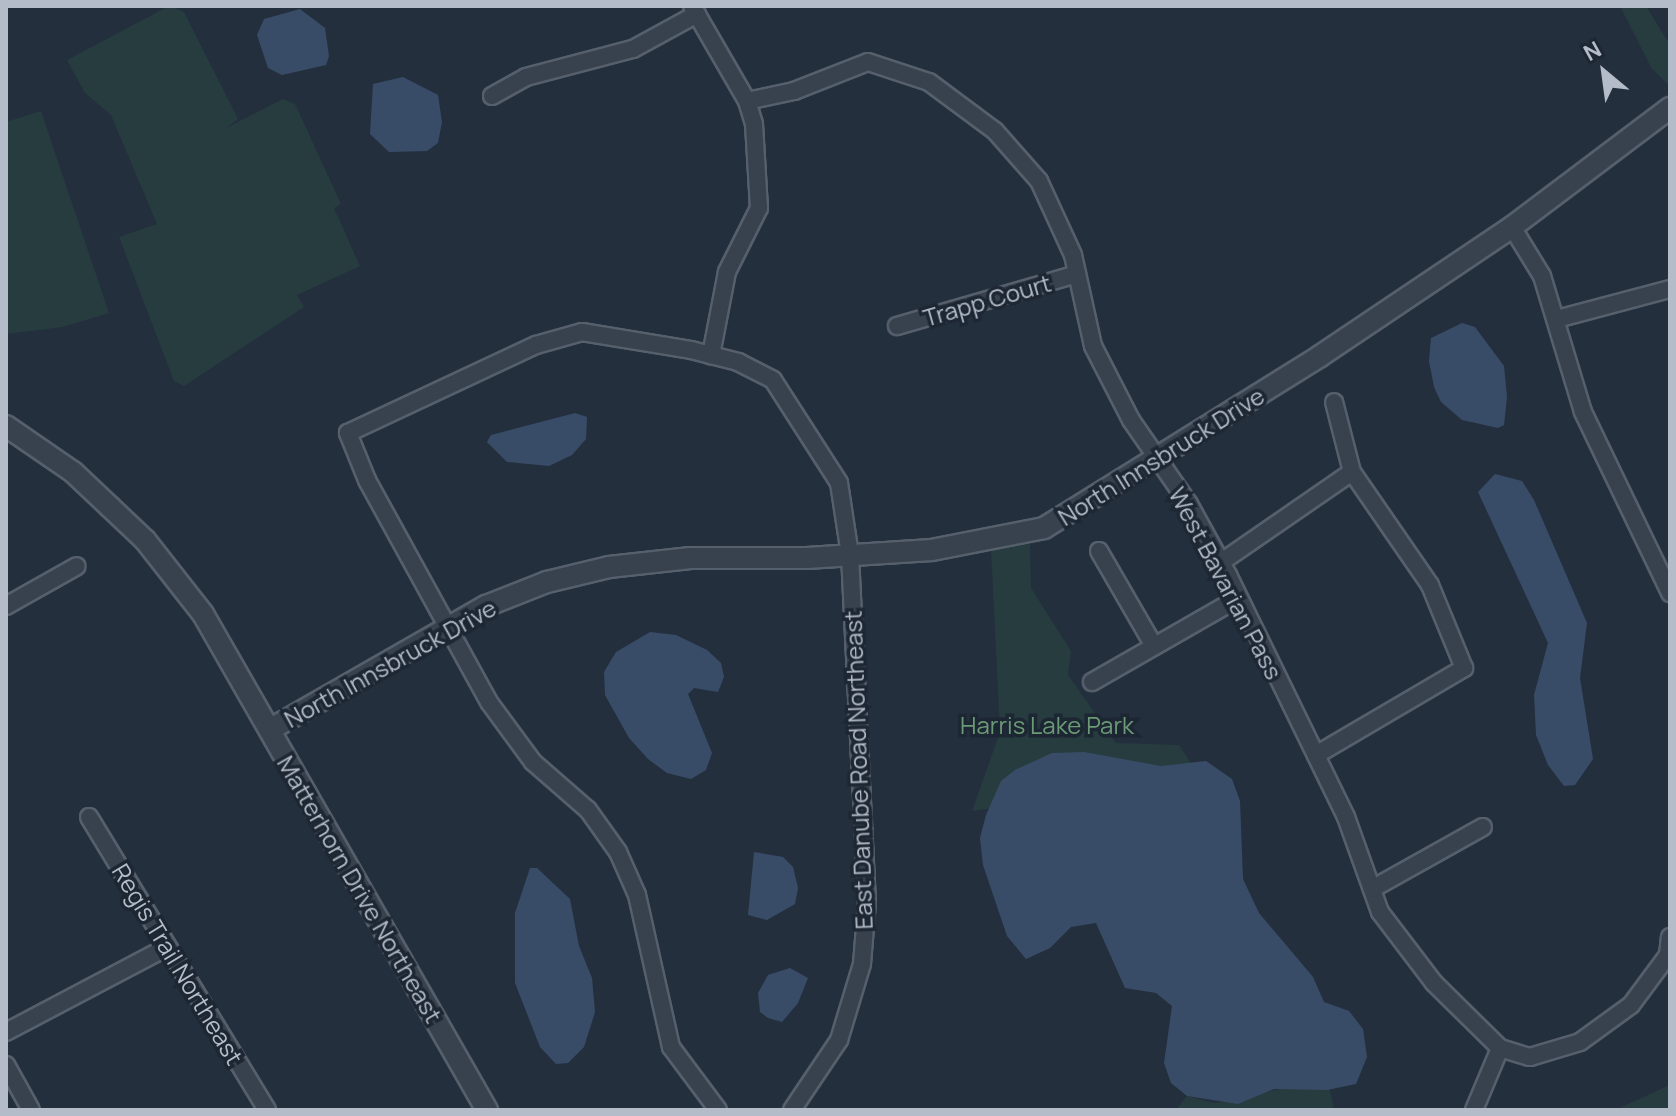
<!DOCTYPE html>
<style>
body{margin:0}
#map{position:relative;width:1676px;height:1116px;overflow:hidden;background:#242f3e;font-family:Manrope,sans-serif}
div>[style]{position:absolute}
.green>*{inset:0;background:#263c3f}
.water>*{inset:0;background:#394c67}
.roads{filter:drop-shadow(2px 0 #565f6c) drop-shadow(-2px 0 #565f6c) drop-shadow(0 2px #565f6c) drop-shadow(0 -2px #565f6c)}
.minor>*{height:16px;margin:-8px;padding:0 8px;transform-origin:8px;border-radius:8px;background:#38414e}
.tertiary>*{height:20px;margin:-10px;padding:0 10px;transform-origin:10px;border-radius:10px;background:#38414e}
span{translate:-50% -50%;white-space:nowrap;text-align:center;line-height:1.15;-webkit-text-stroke:7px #1d2633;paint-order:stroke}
.street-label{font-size:24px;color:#b4bcc9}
.park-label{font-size:24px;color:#6b9a76}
.frame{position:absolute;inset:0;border:8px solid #b4bcc9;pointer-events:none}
.north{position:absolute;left:1564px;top:32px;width:80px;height:80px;-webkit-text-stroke:6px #1d2633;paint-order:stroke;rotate:331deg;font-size:22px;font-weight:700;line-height:32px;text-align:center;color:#b4bcc9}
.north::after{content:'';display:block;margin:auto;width:28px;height:36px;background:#b4bcc9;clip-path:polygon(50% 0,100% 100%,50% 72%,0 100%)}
</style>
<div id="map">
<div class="green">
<i style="clip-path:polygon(169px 6px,184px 12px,238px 119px,226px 128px,283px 99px,295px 104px,341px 204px,334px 208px,360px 266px,297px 295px,304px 307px,184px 386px,174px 381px,119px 237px,157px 224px,111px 115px,85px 93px,67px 60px)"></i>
<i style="clip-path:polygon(1620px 6px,1646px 6px,1670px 45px,1670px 86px,1652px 69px)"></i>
<i style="clip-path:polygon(41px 111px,109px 313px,63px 327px,6px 334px,6px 122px)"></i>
<i style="clip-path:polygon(1030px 544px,1031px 588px,1071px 651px,1068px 675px,1116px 743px,1179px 745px,1201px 778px,972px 811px,1000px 732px,991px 549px)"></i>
<i style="clip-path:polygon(1670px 1085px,1670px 1110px,1615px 1110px)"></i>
<i style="clip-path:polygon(1290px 1087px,1330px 1090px,1334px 1110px,1176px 1110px,1187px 1096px,1214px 1103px)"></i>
</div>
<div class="water">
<i style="clip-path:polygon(300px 9px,325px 28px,329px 56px,326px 65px,282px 75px,268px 68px,257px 35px,264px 19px)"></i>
<i style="clip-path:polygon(403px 77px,438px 95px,442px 122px,438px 143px,427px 151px,389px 152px,370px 134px,373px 84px)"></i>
<i style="clip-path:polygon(1462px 323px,1475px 327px,1504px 366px,1507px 397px,1504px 425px,1498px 428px,1462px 420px,1441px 402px,1434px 387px,1429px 361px,1431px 338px)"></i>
<i style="clip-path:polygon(575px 413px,587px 417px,586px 439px,572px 455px,549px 466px,507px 462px,487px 442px,491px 435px)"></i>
<i style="clip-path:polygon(1495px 474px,1522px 481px,1534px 500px,1587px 623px,1580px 678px,1593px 759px,1575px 785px,1564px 786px,1548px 765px,1536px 735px,1534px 695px,1548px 643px,1478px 492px)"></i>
<i style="clip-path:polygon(650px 632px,676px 635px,707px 650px,721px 663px,724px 677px,718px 692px,694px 688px,688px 694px,712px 753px,706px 770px,691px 779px,667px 773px,648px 759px,629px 738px,605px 695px,604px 672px,616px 652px)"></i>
<i style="clip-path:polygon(1084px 752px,1161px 766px,1206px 761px,1232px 779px,1240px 801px,1243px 879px,1259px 913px,1313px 977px,1324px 1002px,1349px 1011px,1363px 1029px,1367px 1057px,1356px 1084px,1327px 1090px,1274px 1089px,1238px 1104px,1187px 1096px,1171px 1083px,1164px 1063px,1172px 1006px,1156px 993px,1125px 988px,1096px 923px,1071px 927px,1050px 948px,1026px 959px,1007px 936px,983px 865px,980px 838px,986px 815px,1001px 781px,1015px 770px,1052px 753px)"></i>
<i style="clip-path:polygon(754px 852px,783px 857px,793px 867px,798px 888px,795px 904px,767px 920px,748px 915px)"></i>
<i style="clip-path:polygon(530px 868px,537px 868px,570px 899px,579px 946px,592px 978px,595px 1012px,584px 1047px,568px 1063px,556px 1064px,540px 1047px,515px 983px,515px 913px)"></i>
<i style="clip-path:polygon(790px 968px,808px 978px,798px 1003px,782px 1022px,768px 1018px,760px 1012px,758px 993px,768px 975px)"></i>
</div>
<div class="roads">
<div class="minor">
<i style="left:692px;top:6px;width:110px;rotate:59.9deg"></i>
<i style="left:747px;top:101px;width:24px;rotate:73deg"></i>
<i style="left:754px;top:124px;width:84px;rotate:86.6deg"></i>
<i style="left:759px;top:208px;width:72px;rotate:116.6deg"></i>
<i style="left:727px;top:272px;width:85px;rotate:100.9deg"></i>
<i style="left:492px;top:96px;width:39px;rotate:-29deg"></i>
<i style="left:526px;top:77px;width:111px;rotate:-14.7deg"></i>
<i style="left:633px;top:49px;width:73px;rotate:-28.7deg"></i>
<i style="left:747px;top:101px;width:48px;rotate:-12deg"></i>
<i style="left:794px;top:91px;width:79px;rotate:-21.4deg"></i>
<i style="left:868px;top:62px;width:64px;rotate:18.2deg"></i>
<i style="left:929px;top:82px;width:82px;rotate:36.6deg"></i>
<i style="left:995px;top:131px;width:67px;rotate:48.7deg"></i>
<i style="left:1039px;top:181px;width:81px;rotate:65.3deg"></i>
<i style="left:1073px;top:255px;width:93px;rotate:77.6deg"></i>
<i style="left:1093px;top:346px;width:83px;rotate:62.8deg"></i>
<i style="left:1131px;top:420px;width:102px;rotate:55.4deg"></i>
<i style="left:1189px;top:504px;width:81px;rotate:61.2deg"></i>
<i style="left:1228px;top:575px;width:269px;rotate:64deg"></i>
<i style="left:1346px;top:817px;width:101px;rotate:70.3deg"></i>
<i style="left:1380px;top:912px;width:89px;rotate:52.7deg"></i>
<i style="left:1434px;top:983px;width:93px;rotate:44.6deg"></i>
<i style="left:1500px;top:1048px;width:31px;rotate:17deg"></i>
<i style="left:1530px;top:1057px;width:52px;rotate:-16.7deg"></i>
<i style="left:1580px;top:1042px;width:63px;rotate:-36deg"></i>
<i style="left:1631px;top:1005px;width:62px;rotate:-53.5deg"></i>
<i style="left:1668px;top:955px;width:18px;rotate:-84deg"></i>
<i style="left:1512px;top:227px;width:57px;rotate:58.5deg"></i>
<i style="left:1542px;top:276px;width:142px;rotate:73.2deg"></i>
<i style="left:1583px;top:412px;width:201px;rotate:64.3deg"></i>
<i style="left:1557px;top:319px;width:117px;rotate:-14.9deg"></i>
<i style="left:897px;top:326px;width:187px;rotate:-16.1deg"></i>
<i style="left:1099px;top:551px;width:110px;rotate:59.9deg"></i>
<i style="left:1220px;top:563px;width:160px;rotate:-34.6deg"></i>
<i style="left:6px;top:606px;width:81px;rotate:-29.4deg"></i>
<i style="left:1092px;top:682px;width:167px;rotate:-29.8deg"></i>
<i style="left:1316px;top:755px;width:172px;rotate:-30.4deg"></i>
<i style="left:1464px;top:668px;width:90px;rotate:-112.3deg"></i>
<i style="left:1430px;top:585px;width:137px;rotate:-124.6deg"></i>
<i style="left:1352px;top:472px;width:72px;rotate:-104.4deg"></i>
<i style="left:89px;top:817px;width:343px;rotate:58.7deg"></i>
<i style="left:1372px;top:889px;width:127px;rotate:-29.2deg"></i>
<i style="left:6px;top:1032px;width:182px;rotate:-27.8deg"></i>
<i style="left:6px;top:1065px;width:51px;rotate:60.9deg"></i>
<i style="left:718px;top:1110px;width:79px;rotate:-126.7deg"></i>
<i style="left:671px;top:1047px;width:156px;rotate:-102.6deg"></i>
<i style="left:637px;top:895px;width:47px;rotate:-113.8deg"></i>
<i style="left:618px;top:852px;width:52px;rotate:-125.5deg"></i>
<i style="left:588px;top:810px;width:73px;rotate:-138.9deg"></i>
<i style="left:533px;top:762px;width:74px;rotate:-126.3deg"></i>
<i style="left:489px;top:702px;width:253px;rotate:-118.8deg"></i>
<i style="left:367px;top:480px;width:51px;rotate:-112deg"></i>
<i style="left:348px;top:433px;width:208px;rotate:-25.1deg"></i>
<i style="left:536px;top:345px;width:48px;rotate:-15.8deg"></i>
<i style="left:582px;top:332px;width:110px;rotate:9.4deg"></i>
<i style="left:691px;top:350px;width:49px;rotate:14.3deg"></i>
<i style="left:738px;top:362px;width:39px;rotate:27deg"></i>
<i style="left:773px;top:380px;width:122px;rotate:57.3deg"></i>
<i style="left:839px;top:483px;width:73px;rotate:81.3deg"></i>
<i style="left:850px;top:555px;width:347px;rotate:87.2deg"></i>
<i style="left:867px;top:902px;width:62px;rotate:94.6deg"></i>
<i style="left:862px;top:964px;width:79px;rotate:106.8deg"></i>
<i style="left:839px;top:1040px;width:84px;rotate:123.9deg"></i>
<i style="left:1474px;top:1110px;width:67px;rotate:-67.2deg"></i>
</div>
<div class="tertiary">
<i style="left:6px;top:426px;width:81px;rotate:34.5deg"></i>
<i style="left:73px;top:472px;width:51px;rotate:43.4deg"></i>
<i style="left:110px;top:507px;width:48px;rotate:43.3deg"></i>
<i style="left:145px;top:540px;width:94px;rotate:51.9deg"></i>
<i style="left:203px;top:614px;width:572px;rotate:60.21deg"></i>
<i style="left:271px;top:729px;width:248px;rotate:-29.8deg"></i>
<i style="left:486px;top:606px;width:66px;rotate:-21.5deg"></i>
<i style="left:547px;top:582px;width:64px;rotate:-13.6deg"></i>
<i style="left:609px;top:567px;width:82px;rotate:-6.3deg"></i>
<i style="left:691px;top:558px;width:116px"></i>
<i style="left:807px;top:558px;width:125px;rotate:-3.7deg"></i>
<i style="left:932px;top:550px;width:114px;rotate:-11.1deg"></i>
<i style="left:1044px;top:528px;width:325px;rotate:-31.9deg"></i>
<i style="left:1320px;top:356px;width:231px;rotate:-33.9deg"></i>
<i style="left:1512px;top:227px;width:198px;rotate:-37deg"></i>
</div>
</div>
<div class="street-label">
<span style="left:987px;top:300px;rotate:-16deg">Trapp Court</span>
<span style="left:1161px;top:456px;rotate:-32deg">North Innsbruck Drive</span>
<span style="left:1226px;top:583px;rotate:62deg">West Bavarian Pass</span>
<span style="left:390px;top:663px;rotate:-29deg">North Innsbruck Drive</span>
<span style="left:858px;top:770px;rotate:-92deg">East Danube Road Northeast</span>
<span style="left:360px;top:889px;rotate:60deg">Matterhorn Drive Northeast</span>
<span style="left:178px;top:964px;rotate:59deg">Regis Trail Northeast</span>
</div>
<div class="park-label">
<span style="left:1047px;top:725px">Harris Lake Park</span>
</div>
<div class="frame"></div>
<div class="north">N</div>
</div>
